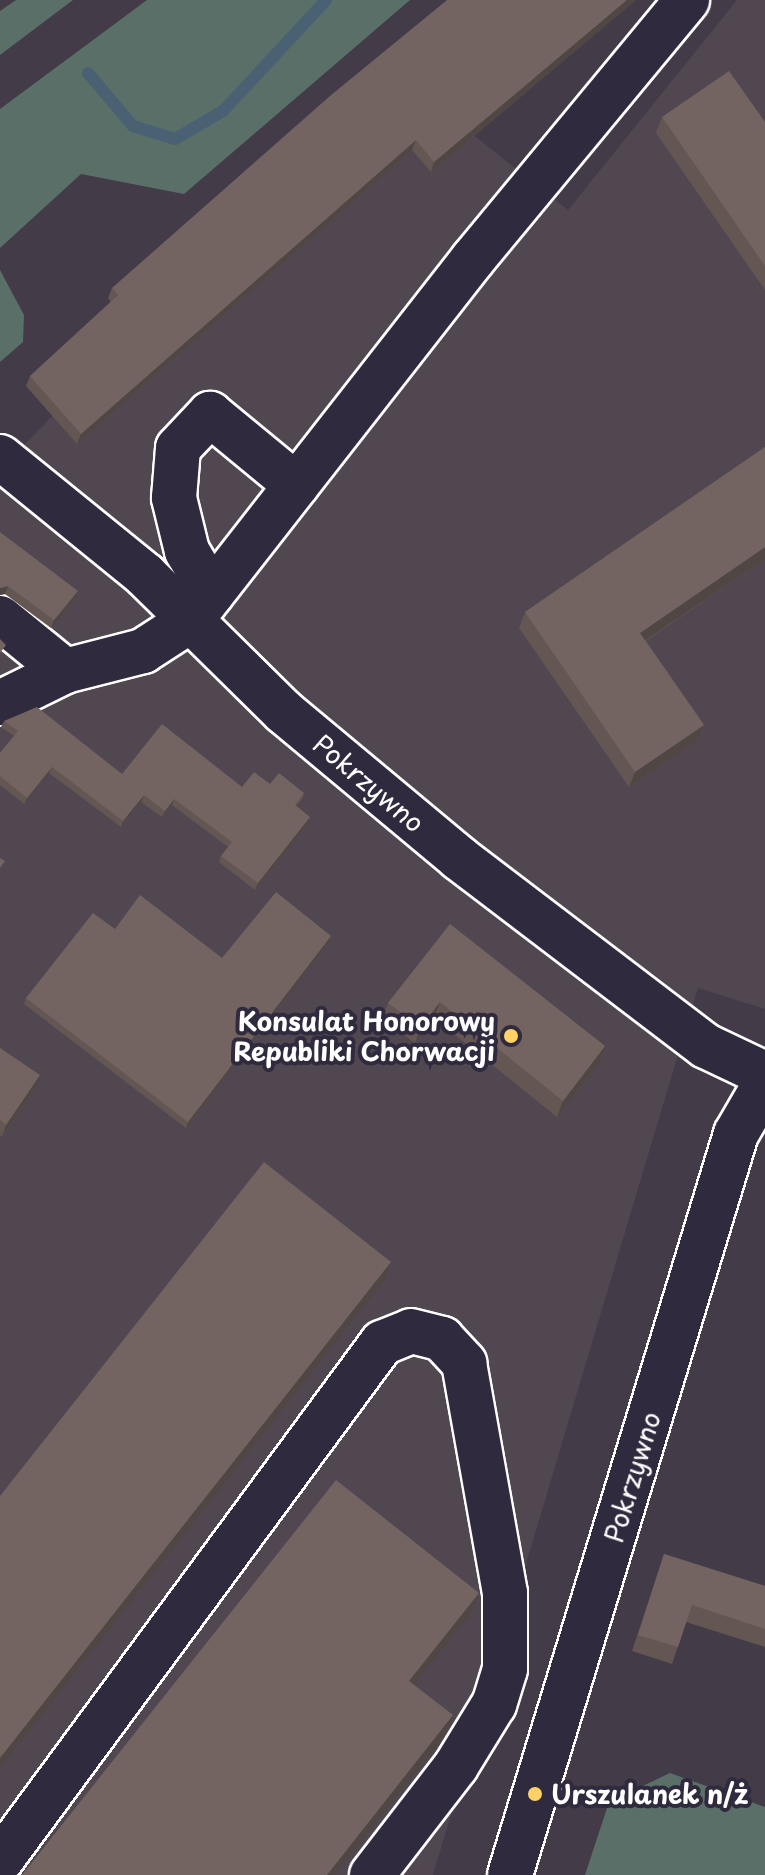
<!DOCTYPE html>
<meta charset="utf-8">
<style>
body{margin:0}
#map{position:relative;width:765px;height:1875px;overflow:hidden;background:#433b48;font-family:"Playpen Sans",sans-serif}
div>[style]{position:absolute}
.built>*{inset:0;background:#514750}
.green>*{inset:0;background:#5b6f69}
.stream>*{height:12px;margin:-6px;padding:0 6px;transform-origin:6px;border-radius:6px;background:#4a6174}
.roads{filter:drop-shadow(2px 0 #fff) drop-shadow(-2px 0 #fff) drop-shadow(0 2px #fff) drop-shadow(0 -2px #fff)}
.minor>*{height:44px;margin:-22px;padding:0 22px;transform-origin:22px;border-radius:22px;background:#2f2a3d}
.wall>*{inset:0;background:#635653}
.shaded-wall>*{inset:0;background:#504644}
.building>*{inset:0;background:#736461}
.dots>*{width:22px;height:22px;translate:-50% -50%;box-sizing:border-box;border:4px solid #2f2a3d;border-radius:50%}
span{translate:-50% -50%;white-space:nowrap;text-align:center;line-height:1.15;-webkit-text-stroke:8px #2f2a3d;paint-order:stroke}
.street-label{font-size:26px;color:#fff}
.poi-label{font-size:26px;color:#fff;font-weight:700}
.right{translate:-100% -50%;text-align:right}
.left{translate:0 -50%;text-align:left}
</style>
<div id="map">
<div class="built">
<i style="clip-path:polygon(737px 0,765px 0,765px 1009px,698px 988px,433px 1875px,0 1875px,0 470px,389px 68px,568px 210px)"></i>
</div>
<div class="green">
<i style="clip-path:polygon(16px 0,73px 0,0 55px,0 11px)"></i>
<i style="clip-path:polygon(147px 0,410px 0,184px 194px,81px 174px,0 248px,0 109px)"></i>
<i style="clip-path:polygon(0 270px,24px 315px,23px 342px,0 362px)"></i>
<i style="clip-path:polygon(670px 1773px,765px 1807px,765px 1875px,585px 1875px,609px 1802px)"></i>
</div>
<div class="stream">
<i style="left:88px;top:73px;width:70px;rotate:49.7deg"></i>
<i style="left:133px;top:126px;width:44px;rotate:17.2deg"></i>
<i style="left:175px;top:139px;width:56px;rotate:-30.3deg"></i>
<i style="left:223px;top:111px;width:151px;rotate:-47.1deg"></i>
</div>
<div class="roads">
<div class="minor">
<i style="left:0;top:457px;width:187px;rotate:39.1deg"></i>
<i style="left:145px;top:575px;width:195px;rotate:44.6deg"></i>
<i style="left:284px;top:712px;width:228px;rotate:39.8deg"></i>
<i style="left:459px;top:858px;width:310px;rotate:37.3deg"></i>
<i style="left:706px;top:1046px;width:65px;rotate:25.4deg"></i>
<i style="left:212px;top:593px;width:49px;rotate:-120.8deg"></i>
<i style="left:187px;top:551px;width:55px;rotate:-103.8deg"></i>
<i style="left:174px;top:498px;width:50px;rotate:-85.4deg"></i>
<i style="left:178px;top:448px;width:47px;rotate:-46.7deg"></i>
<i style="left:210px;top:414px;width:112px;rotate:39.5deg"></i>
<i style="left:0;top:618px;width:84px;rotate:39.2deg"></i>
<i style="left:0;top:703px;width:72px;rotate:-26.2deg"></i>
<i style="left:65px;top:671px;width:81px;rotate:-14.4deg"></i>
<i style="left:143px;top:651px;width:57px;rotate:-32.9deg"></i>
<i style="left:191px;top:620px;width:458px;rotate:-52deg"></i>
<i style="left:473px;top:259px;width:336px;rotate:-50.4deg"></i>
<i style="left:0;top:1861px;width:644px;rotate:-53.59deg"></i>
<i style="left:382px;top:1343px;width:31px;rotate:-22deg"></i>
<i style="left:411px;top:1331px;width:32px;rotate:14deg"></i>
<i style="left:442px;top:1339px;width:33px;rotate:47deg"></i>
<i style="left:464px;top:1363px;width:234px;rotate:79.9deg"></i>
<i style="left:505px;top:1593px;width:76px;rotate:90deg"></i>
<i style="left:505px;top:1669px;width:37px;rotate:107deg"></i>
<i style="left:494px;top:1704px;width:73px;rotate:121.5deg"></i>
<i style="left:456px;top:1766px;width:138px;rotate:127.6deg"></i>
<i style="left:510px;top:1875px;width:775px;rotate:-73.04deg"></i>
<i style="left:736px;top:1134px;width:58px;rotate:-59.9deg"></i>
</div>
</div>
<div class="wall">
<i style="clip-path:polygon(636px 0,431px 172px,412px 150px,77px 444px,26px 386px,30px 376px,111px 302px,108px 298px,112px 288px)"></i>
<i style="clip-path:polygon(662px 117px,765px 122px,765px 290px,656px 133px)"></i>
<i style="clip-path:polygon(765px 447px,765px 559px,646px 641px,704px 725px,698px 740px,629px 787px,519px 628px,525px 612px)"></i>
<i style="clip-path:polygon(0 532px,75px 599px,51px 628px,5px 594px,0 595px)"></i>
<i style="clip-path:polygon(4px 721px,122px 774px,242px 787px,270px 784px,304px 793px,302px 799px,296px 806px,310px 817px,308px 824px,255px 890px,219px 862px,221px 856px,228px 847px,172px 805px,162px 817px,141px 802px,121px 827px,49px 773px,24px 804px,0 785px,0 753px,14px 736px,1px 727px)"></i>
<i style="clip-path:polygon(450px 924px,605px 1046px,600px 1062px,557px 1117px,434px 1018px,415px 1043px,382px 1019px,388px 1003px)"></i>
<i style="clip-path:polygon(115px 929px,222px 958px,329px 942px,186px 1128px,24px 1004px,26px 998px)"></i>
<i style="clip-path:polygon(0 1048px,36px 1087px,2px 1137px,0 1135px)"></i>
<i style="clip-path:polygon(664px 1554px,765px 1586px,765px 1647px,686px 1622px,672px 1664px,632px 1651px)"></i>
</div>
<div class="shaded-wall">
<i style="clip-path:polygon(627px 0,636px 0,431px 172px,434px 162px)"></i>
<i style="clip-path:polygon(416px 140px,412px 150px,77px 444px,81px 434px)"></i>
<i style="clip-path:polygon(765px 547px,765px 559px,634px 648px,640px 633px)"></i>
<i style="clip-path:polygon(8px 586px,5px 594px,0 595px,0 588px)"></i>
<i style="clip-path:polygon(78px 591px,75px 599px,51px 628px,54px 620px)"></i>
<i style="clip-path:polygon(704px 725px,698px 740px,629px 787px,635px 772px)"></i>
<i style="clip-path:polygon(52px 767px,49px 773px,24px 804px,27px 798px)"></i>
<i style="clip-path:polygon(144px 795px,141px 802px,121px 827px,123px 821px)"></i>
<i style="clip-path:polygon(174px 799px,172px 805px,162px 817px,165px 811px)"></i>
<i style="clip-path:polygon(310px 817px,308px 824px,255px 890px,258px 883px)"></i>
<i style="clip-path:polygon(331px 936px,329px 942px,186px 1128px,188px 1122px)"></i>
<i style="clip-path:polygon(440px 1002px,434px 1018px,415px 1043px,421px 1027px)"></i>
<i style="clip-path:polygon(605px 1046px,600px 1062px,557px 1117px,563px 1101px)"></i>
<i style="clip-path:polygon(40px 1075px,36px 1087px,2px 1137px,6px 1125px)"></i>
<i style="clip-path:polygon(391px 1262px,384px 1281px,0 1768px,0 1758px)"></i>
<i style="clip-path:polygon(479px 1593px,472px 1612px,402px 1700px,409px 1681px)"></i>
<i style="clip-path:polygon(453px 1715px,446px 1734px,335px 1875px,327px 1875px)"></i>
</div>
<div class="building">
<i style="clip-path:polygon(447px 0,627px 0,434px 162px,416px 140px,81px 434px,30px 376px,118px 295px,112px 288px,330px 96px)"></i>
<i style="clip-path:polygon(729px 71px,765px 122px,765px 266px,662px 117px)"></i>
<i style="clip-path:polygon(765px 447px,765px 547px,640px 633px,704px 725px,635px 772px,525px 612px)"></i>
<i style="clip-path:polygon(0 532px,78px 591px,54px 620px,8px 586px,0 588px)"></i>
<i style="clip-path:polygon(0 639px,6px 645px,0 653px)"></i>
<i style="clip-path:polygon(37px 707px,122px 774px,162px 724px,242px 787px,254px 772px,270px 784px,279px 773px,304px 793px,295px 805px,310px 817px,258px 883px,221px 856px,232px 842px,174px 799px,165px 811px,144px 795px,123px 821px,52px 767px,27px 798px,0 776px,0 753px,18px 731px,4px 721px)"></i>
<i style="clip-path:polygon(0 858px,5px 861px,0 868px)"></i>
<i style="clip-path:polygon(276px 892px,331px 936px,188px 1122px,26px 998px,93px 913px,115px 929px,140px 895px,222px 958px)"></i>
<i style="clip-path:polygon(450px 924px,605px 1046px,563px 1101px,440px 1002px,421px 1027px,388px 1003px)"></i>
<i style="clip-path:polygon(0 1048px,40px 1075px,6px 1125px,0 1120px)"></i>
<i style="clip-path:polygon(264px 1162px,391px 1262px,0 1758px,0 1496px)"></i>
<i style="clip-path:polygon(336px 1480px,479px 1593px,409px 1681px,453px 1715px,327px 1875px,22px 1875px)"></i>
<i style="clip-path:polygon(664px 1554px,765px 1586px,765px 1629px,692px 1605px,678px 1647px,638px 1635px)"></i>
</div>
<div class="dots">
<i style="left:511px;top:1036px;background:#ffd166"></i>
<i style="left:535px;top:1794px;background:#ffd166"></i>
</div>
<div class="street-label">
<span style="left:369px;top:783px;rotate:40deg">Pokrzywno</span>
<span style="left:632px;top:1477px;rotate:-73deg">Pokrzywno</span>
</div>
<div class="poi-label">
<span class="right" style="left:495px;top:1036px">Konsulat Honorowy<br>Republiki Chorwacji</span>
<span class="left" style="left:551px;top:1794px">Urszulanek n/ż</span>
</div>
</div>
